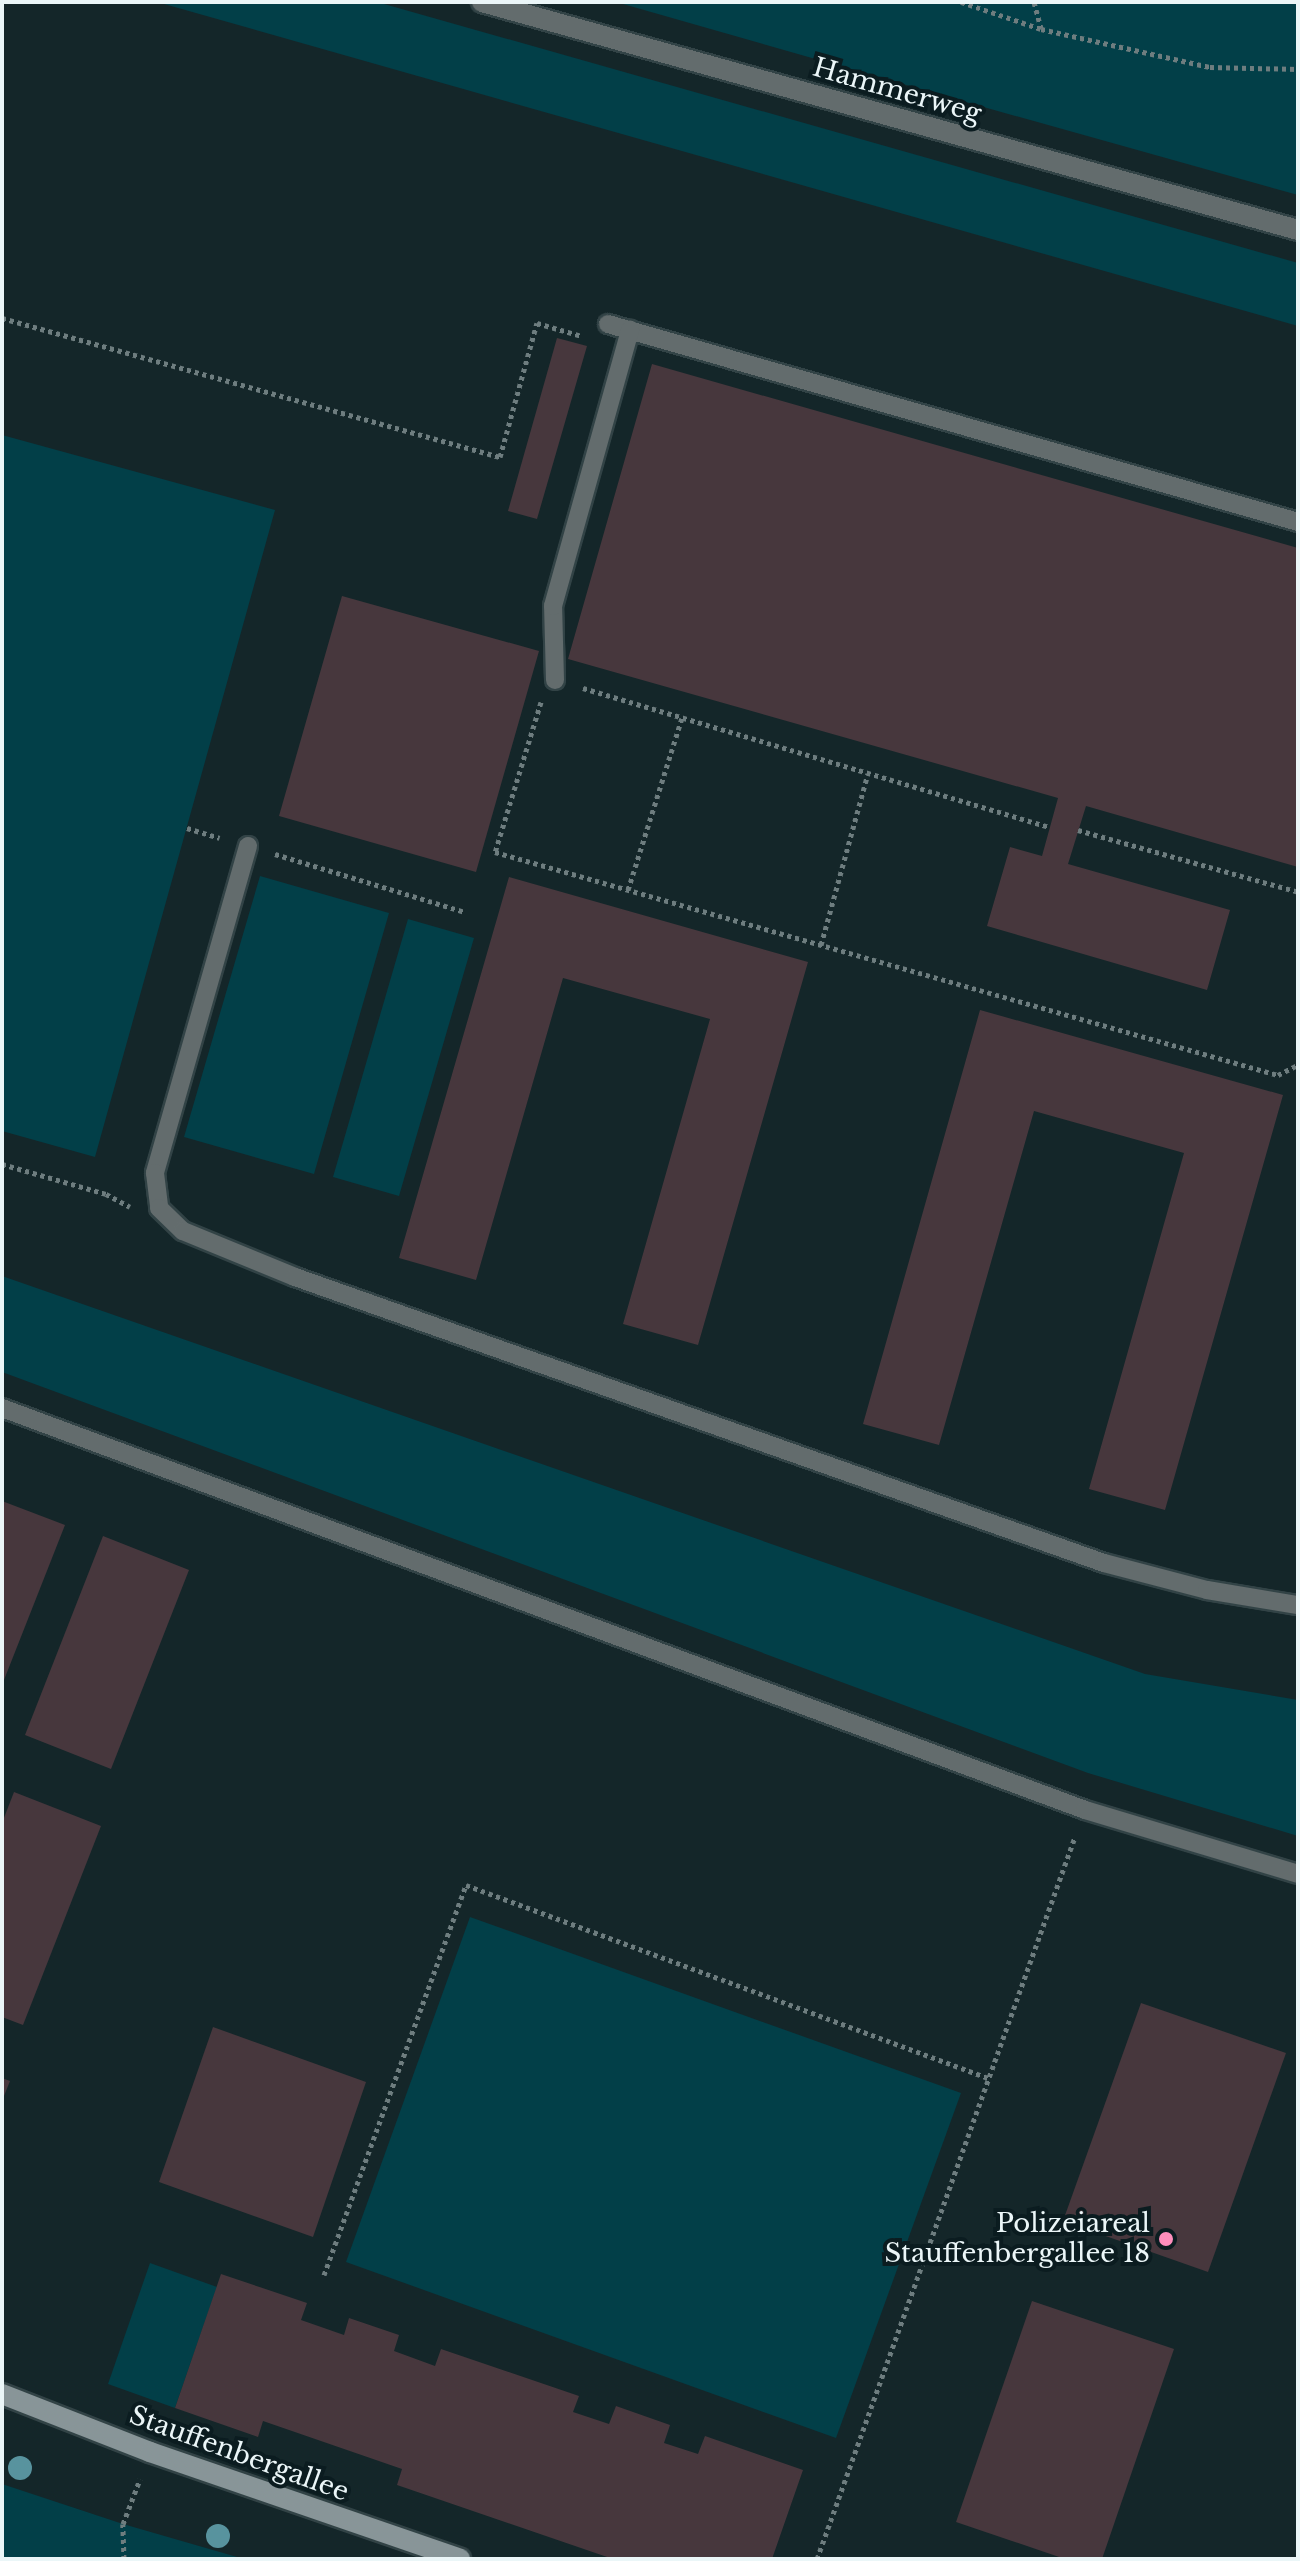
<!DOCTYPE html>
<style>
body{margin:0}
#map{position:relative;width:1300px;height:2561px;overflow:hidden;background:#142629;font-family:"Libre Baskerville",serif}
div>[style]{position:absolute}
.green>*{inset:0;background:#023f48}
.building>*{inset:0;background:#47373d}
.path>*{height:5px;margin-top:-2.5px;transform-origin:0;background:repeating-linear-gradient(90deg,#6e7d7f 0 4px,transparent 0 8px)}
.roads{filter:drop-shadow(2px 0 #324346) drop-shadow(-2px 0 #324346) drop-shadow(0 2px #324346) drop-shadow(0 -2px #324346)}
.lane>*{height:18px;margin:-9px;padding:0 9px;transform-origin:9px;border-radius:9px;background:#636c6d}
.street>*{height:20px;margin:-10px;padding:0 10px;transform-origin:10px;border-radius:10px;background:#636c6d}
.secondary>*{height:20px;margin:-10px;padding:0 10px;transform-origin:10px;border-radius:10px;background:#889598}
.trees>*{width:24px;height:24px;margin:-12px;border-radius:50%;background:#58939e}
.dots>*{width:22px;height:22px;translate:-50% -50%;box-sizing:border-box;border:4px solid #0b1c20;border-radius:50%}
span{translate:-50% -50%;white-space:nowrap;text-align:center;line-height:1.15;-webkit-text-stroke:8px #0b1c20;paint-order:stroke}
.street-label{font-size:26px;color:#ebf6f8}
.poi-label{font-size:26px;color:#ebf6f8}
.right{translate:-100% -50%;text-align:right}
.frame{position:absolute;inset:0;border:4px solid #ebf6f8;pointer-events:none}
</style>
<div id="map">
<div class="green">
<i style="clip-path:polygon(157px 2px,377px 2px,1298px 263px,1298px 326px)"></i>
<i style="clip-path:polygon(616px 2px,1298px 2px,1298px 195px,980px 106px)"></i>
<i style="clip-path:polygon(2px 435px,275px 510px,95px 1157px,2px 1131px)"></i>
<i style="clip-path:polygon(260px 876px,389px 913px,314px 1174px,184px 1137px)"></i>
<i style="clip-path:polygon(408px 919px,474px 938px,399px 1196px,333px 1177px)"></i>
<i style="clip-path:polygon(2px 1276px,1145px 1674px,1298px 1700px,1298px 1836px,1088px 1773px,2px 1372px)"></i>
<i style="clip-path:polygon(470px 1917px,961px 2093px,836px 2438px,346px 2262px)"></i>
<i style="clip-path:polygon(150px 2263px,217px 2287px,175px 2408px,108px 2384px)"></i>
<i style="clip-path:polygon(2px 2484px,123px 2524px,244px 2559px,2px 2559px)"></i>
</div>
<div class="building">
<i style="clip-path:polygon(557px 338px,587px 346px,537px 519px,508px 511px)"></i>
<i style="clip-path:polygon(652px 364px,1298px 548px,1298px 867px,1086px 806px,1068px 864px,1230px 910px,1207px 990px,987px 926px,1010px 847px,1042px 856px,1058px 798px,568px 659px)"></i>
<i style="clip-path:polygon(342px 596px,539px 651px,476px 872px,279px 816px)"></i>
<i style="clip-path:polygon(509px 877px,808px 962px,698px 1345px,623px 1324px,710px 1019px,563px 978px,476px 1280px,399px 1258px)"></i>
<i style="clip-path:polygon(980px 1010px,1283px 1095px,1165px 1510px,1089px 1489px,1184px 1153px,1034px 1111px,939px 1445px,863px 1424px)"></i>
<i style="clip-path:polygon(2px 1501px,65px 1525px,2px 1685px)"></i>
<i style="clip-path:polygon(103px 1536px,189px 1570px,111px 1769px,25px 1735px)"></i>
<i style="clip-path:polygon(14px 1792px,101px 1826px,23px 2025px,2px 2017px,2px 1823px)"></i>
<i style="clip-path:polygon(1141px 2003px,1286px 2053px,1208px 2272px,1063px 2221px)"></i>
<i style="clip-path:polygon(213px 2027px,366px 2082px,313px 2237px,159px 2182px)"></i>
<i style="clip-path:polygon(2px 2078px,10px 2081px,2px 2101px)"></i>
<i style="clip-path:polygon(221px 2274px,307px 2303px,301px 2320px,344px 2335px,349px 2318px,399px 2335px,394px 2351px,435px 2366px,441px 2349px,579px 2396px,573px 2412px,609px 2424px,616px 2406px,670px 2425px,664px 2443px,698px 2454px,705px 2436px,803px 2470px,772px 2559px,613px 2559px,397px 2485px,402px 2469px,263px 2421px,258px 2437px,175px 2408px)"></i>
<i style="clip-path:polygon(1032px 2301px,1174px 2349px,1102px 2559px,1065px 2559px,956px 2522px)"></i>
</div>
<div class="path">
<i style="left:961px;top:2px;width:84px;rotate:18.6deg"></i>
<i style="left:1041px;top:29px;width:173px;rotate:12.7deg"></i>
<i style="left:1210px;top:67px;width:88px;rotate:1.3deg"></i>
<i style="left:1034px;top:2px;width:27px;rotate:75deg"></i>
<i style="left:2px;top:318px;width:517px;rotate:15.6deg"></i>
<i style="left:500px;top:457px;width:139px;rotate:-74.6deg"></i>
<i style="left:537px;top:323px;width:47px;rotate:16.1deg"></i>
<i style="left:583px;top:688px;width:487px;rotate:16.6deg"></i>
<i style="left:541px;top:702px;width:157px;rotate:107deg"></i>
<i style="left:495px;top:852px;width:814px;rotate:15.9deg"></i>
<i style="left:1278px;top:1075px;width:22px;rotate:-27deg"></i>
<i style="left:187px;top:828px;width:34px;rotate:17deg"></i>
<i style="left:1078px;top:830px;width:229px;rotate:15.7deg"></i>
<i style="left:275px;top:854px;width:199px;rotate:17deg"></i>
<i style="left:628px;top:890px;width:180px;rotate:-72.6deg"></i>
<i style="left:821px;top:945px;width:178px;rotate:-74.7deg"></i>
<i style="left:2px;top:1164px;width:108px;rotate:16.1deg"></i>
<i style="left:106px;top:1194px;width:27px;rotate:28deg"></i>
<i style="left:324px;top:2275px;width:415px;rotate:-70deg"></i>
<i style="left:466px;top:1885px;width:557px;rotate:20.29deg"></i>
<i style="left:124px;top:2559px;width:35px;rotate:-92deg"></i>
<i style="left:123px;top:2524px;width:48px;rotate:-69.3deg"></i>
<i style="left:817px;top:2559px;width:767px;rotate:-70.34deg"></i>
</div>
<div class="roads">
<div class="lane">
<i style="left:608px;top:324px;width:718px;rotate:16.01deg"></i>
<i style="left:555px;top:680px;width:74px;rotate:-91.5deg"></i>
<i style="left:553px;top:606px;width:287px;rotate:-74.4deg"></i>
<i style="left:248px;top:846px;width:340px;rotate:105.9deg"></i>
<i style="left:155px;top:1173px;width:35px;rotate:83deg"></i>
<i style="left:159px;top:1208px;width:33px;rotate:44deg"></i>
<i style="left:183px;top:1231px;width:121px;rotate:22.3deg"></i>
<i style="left:295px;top:1277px;width:858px;rotate:19.47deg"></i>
<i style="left:1104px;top:1563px;width:106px;rotate:14.7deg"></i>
<i style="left:1207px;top:1590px;width:92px;rotate:9.4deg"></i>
<i style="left:2px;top:1408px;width:1155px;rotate:20.36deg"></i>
<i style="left:1085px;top:1810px;width:222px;rotate:16.7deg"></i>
</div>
<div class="street">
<i style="left:482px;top:2px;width:847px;rotate:15.61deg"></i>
</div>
<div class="secondary">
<i style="left:2px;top:2394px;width:159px;rotate:21.4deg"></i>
<i style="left:150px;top:2452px;width:328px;rotate:19deg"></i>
</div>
</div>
<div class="trees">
<i style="left:20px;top:2468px"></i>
<i style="left:218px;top:2536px"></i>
</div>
<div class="dots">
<i style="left:1166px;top:2239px;background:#fe8ebc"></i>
</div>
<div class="street-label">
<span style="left:897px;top:91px;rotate:16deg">Hammerweg</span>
<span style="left:239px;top:2454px;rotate:20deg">Stauffenbergallee</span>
</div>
<div class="poi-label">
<span class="right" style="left:1150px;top:2239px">Polizeiareal<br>Stauffenbergallee 18</span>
</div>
<div class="frame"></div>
</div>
